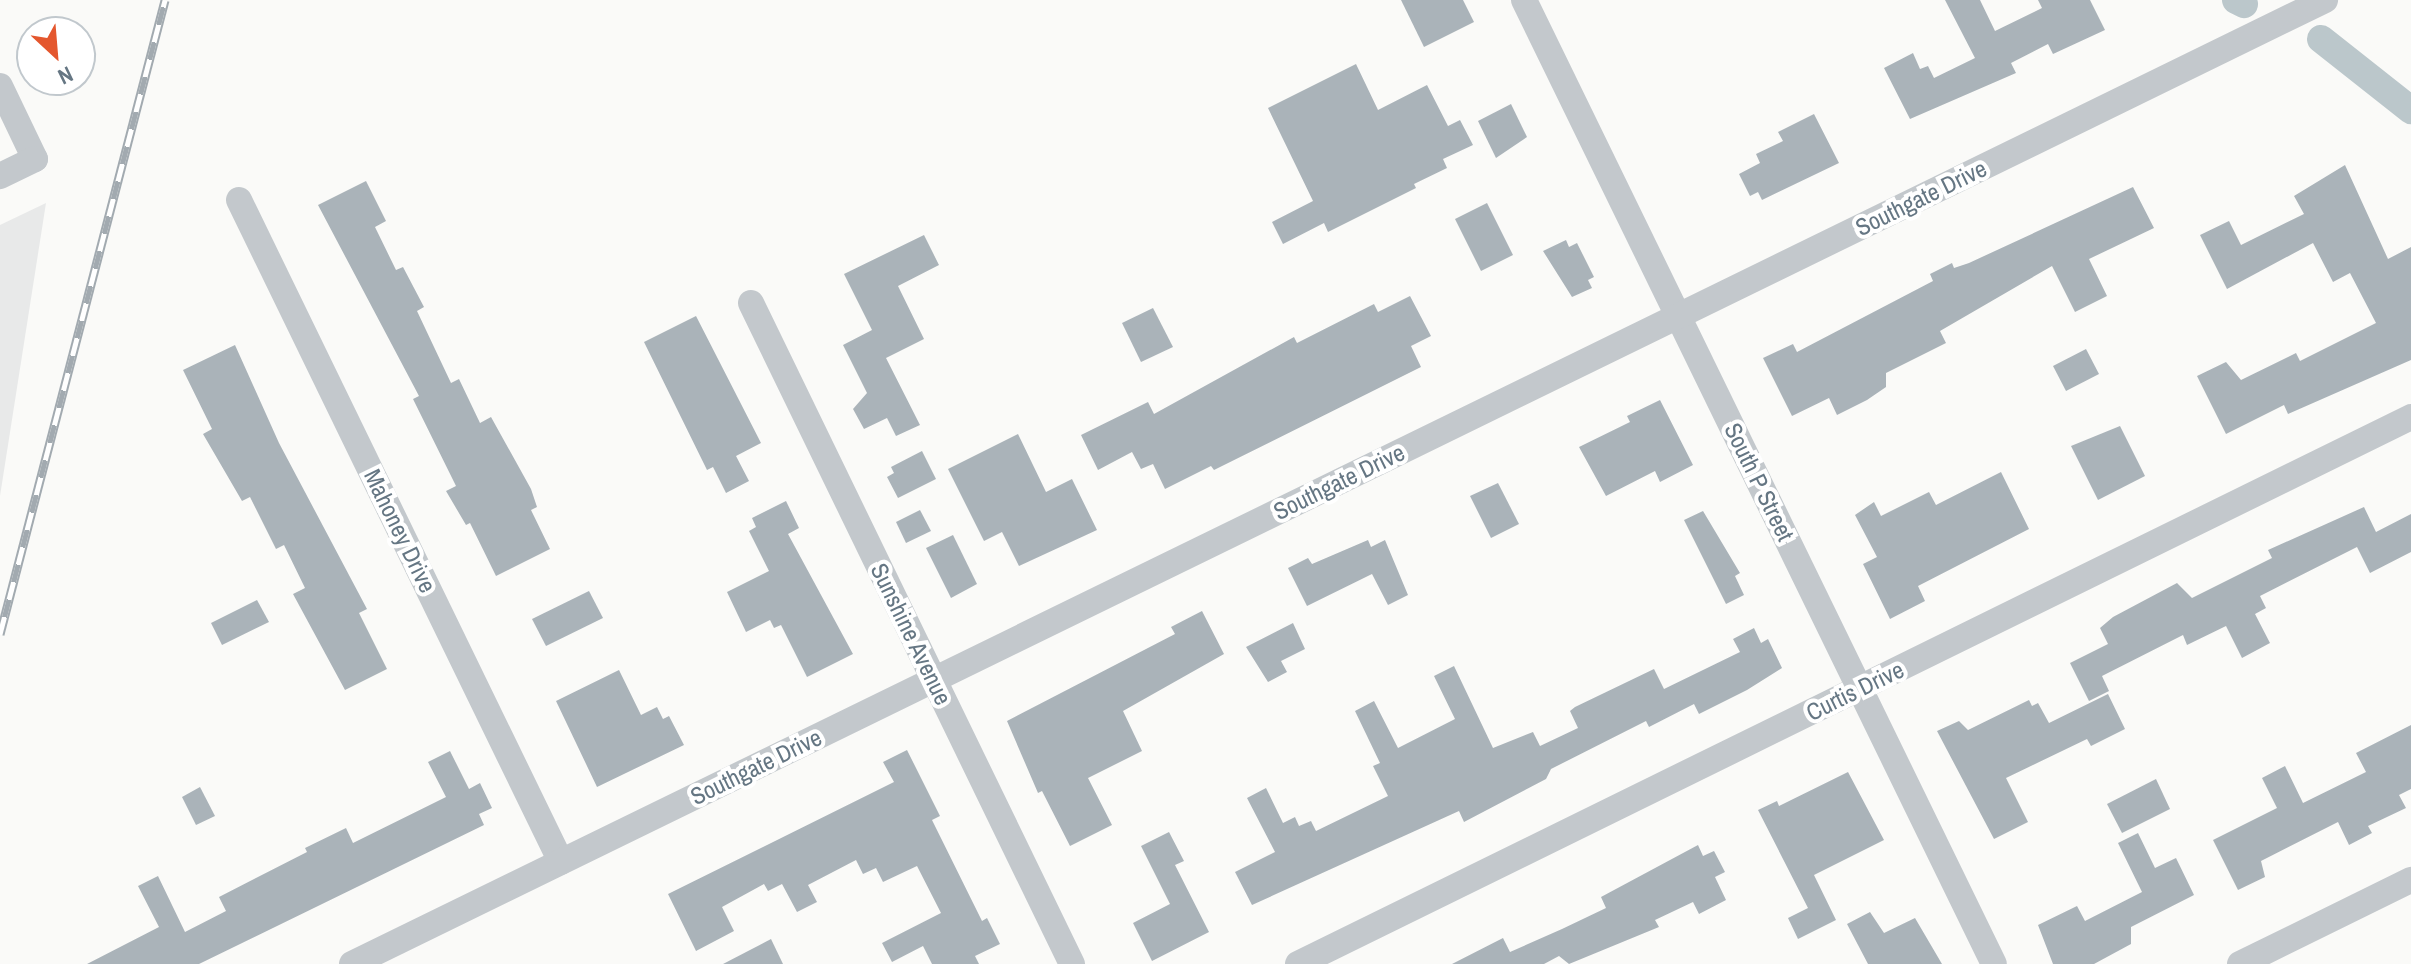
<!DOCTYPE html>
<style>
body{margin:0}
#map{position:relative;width:2411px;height:964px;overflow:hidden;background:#fafaf8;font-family:"Archivo Narrow",sans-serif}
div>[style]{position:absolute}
.built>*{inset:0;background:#e8e9e9}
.canal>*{height:28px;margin:-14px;padding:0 14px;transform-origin:14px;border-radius:14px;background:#bbc7cb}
.building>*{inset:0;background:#aab3b9}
.street>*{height:26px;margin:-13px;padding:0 13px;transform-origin:13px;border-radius:13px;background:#c3c8cc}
.rail>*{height:9px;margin-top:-4.5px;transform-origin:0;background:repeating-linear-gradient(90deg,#fff 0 18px,#a2aab0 0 36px);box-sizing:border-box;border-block:2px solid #a2aab0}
span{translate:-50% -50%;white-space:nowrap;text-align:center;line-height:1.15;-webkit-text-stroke:8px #fff;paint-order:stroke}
.street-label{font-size:24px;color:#657683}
.north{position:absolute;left:16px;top:16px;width:80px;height:80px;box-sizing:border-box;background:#fff;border:2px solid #c1c8cd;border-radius:50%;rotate:154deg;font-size:22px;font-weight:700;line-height:32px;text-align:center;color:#657683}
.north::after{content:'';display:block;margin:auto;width:28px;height:36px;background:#e4572e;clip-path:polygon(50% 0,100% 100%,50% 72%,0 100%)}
</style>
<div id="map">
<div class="built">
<i style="clip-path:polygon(46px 203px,0 496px,0 225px)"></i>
</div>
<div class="canal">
<i style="left:2236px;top:0;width:9px;rotate:27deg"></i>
<i style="left:2321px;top:39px;width:115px;rotate:38.3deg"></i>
</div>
<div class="building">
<i style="clip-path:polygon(1401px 0,1463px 0,1474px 22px,1424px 47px)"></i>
<i style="clip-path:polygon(1945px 0,1980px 0,1995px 31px,2042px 8px,2038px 0,2090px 0,2105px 30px,2053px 54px,2048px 44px,2011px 63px,2016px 73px,1910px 119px,1884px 68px,1913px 53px,1920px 69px,1928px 66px,1934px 78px,1975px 58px)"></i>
<i style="clip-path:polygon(1356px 64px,1378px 110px,1427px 85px,1448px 126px,1460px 120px,1473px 145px,1443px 159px,1447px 168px,1414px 184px,1416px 188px,1328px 232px,1324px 223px,1283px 244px,1272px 222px,1313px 201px,1268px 108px)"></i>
<i style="clip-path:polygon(1511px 104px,1527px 137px,1496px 158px,1478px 121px)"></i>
<i style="clip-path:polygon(1814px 114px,1839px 163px,1762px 200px,1758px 192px,1750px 196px,1739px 174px,1760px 163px,1756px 154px,1783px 141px,1778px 132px)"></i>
<i style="clip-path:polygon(2345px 165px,2388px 259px,2411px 247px,2411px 360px,2288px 414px,2284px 405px,2226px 434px,2197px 376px,2226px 362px,2241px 380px,2296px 353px,2300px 361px,2376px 323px,2350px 273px,2333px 282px,2313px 243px,2227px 289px,2200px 235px,2229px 221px,2241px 245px,2304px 214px,2294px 196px)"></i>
<i style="clip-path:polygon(366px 181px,386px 221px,375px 227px,396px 270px,403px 267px,424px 307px,417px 311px,451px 383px,459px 379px,480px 423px,491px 417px,531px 489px,537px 507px,531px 510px,550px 549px,496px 576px,470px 523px,466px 525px,446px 491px,456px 486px,413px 399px,419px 396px,318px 205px)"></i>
<i style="clip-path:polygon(2133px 187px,2154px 228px,2089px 259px,2107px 296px,2075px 312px,2052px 266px,1940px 331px,1946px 343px,1886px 373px,1886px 387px,1867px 400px,1837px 415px,1829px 398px,1792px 416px,1763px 358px,1793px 344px,1797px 352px,1933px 281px,1930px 274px,1952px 263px,1954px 268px,1969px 263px)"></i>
<i style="clip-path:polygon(1487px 203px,1513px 255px,1481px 271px,1455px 219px)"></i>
<i style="clip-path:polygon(924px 235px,939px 265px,898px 286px,924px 339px,886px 358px,920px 425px,896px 436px,887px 418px,864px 429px,853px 409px,867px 393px,843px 345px,872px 330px,844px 274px)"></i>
<i style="clip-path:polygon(1566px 240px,1569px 247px,1577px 243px,1594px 277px,1588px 280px,1592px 288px,1572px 297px,1543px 251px)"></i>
<i style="clip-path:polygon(1410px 296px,1431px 336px,1411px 346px,1421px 367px,1214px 470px,1211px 466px,1165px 489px,1153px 464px,1141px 469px,1132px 452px,1098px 470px,1081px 435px,1148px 402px,1154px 414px,1294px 337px,1297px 343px,1374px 304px,1378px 312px)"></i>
<i style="clip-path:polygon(1153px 308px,1173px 347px,1141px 362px,1122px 323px)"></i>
<i style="clip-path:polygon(696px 316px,761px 443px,736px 456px,749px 481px,726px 493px,713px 467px,707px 470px,644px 342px)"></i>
<i style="clip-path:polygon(235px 345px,279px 443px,367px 609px,359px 613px,387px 669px,345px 690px,293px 594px,305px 588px,284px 545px,276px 549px,250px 497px,242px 501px,203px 434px,212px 429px,183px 370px)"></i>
<i style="clip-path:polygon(2086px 349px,2099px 374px,2066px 391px,2053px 366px)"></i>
<i style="clip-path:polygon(1660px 400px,1693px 465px,1660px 482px,1655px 471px,1606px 496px,1579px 447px,1630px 422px,1627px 416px)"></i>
<i style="clip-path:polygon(2120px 426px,2145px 476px,2098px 500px,2071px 446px)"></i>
<i style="clip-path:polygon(1018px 434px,1046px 492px,1072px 479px,1097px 530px,1019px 566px,1002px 532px,984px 541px,948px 469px)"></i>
<i style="clip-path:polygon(922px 451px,936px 479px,898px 498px,887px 477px,894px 473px,891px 467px)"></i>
<i style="clip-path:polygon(2001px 472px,2029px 529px,1918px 586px,1925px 601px,1890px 619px,1863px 564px,1877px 557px,1855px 515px,1874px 502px,1881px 516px,1929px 492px,1936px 505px)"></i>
<i style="clip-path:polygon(1498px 483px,1519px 524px,1491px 538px,1470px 496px)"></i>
<i style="clip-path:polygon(786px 501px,799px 528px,788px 534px,853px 654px,807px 677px,781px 625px,774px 628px,770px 620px,746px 632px,727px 592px,769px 571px,749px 531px,756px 527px,752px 518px)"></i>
<i style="clip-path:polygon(2364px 507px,2376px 532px,2411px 514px,2411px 552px,2370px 573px,2357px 547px,2260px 596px,2266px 608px,2255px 614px,2270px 643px,2242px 658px,2226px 626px,2187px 645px,2183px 635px,2102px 676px,2109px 691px,2089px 701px,2070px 663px,2108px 644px,2100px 628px,2113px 617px,2177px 583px,2192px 598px,2272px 558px,2268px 550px)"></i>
<i style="clip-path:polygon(920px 510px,931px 531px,906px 543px,896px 522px)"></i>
<i style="clip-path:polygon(1703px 511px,1740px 573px,1735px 576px,1744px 595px,1726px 604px,1684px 520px)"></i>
<i style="clip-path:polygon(953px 535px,977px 584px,951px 598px,926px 548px)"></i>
<i style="clip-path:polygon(1368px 540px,1371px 547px,1385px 540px,1408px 595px,1388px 605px,1372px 574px,1307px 606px,1288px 568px,1308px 558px,1312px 564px)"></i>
<i style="clip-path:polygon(589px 591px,603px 618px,546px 646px,532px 619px)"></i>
<i style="clip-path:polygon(257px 600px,269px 622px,222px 645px,211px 623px)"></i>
<i style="clip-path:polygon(1202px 611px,1224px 654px,1123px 711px,1142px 751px,1088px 778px,1112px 825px,1070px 846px,1042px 791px,1038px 793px,1007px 721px,1175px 634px,1171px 627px)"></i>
<i style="clip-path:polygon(1293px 623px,1305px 649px,1281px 661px,1287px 672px,1268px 682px,1246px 647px)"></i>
<i style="clip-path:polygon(1754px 628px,1761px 643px,1768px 639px,1782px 668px,1747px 690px,1699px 714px,1694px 704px,1649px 727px,1646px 721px,1551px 769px,1546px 779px,1464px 822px,1459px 811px,1252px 905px,1235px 872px,1275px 852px,1247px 798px,1266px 788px,1283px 823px,1295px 817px,1299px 826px,1311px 821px,1316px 831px,1388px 796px,1373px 766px,1380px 763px,1355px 711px,1374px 701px,1398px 748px,1455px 719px,1434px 676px,1454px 666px,1493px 748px,1533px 732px,1540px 746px,1578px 728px,1570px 711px,1575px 707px,1654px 669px,1664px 689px,1740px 652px,1733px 639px)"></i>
<i style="clip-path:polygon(619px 670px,641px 715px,657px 707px,663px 719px,669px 716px,684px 745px,597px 787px,556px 701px)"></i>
<i style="clip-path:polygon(2108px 694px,2125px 729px,2091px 746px,2087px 739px,2006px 778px,2028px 822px,1994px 839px,1937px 731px,1959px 721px,1968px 730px,2029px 700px,2032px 706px,2038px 703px,2049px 723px)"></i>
<i style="clip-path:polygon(2411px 725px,2411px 789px,2399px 795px,2406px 808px,2368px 826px,2372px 833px,2349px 845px,2338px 822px,2261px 861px,2265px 877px,2238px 890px,2213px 840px,2277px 808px,2262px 778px,2285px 766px,2303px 803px,2366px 772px,2356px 753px)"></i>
<i style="clip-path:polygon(907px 750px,940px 816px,932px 820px,982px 921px,987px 918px,1000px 944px,975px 956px,979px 964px,932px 964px,923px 946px,892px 962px,882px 943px,941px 913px,917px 866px,883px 882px,876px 868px,863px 874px,856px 860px,808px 885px,817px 902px,797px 912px,782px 884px,768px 891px,764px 884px,722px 907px,734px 931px,696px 951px,668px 894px,894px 782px,883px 762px)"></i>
<i style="clip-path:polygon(450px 751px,469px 789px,480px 783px,492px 808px,479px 814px,484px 825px,199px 964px,87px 964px,159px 927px,138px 886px,158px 876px,185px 932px,226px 911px,219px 897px,307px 852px,305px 848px,346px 828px,353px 843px,446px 797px,428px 762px)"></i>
<i style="clip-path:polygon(1848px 772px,1884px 840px,1814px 875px,1836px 920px,1798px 939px,1788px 918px,1808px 908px,1758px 810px,1777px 801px,1779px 806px)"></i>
<i style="clip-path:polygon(2156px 779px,2170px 809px,2122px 833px,2107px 804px)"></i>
<i style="clip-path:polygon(200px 787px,215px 816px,196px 825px,182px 797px)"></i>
<i style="clip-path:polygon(1169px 832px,1184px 861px,1175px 865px,1209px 932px,1152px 961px,1133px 923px,1170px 904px,1141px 846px)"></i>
<i style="clip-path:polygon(2138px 833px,2155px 868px,2176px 858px,2194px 895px,2131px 927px,2131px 944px,2094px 964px,2053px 964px,2038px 925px,2077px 906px,2085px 921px,2142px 892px,2118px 843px)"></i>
<i style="clip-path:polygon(1698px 845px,1703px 856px,1714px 851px,1725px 872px,1715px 877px,1726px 900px,1699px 914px,1693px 902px,1655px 920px,1659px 927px,1569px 964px,1559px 956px,1544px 964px,1452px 964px,1503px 938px,1510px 952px,1562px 929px,1606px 908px,1601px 897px)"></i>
<i style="clip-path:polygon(1870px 912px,1884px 933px,1915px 918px,1942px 964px,1868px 964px,1847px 924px)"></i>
<i style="clip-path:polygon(771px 939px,783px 964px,723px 964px)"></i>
</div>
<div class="street">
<i style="left:1524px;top:0;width:1072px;rotate:64.01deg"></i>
<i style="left:0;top:86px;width:81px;rotate:64.4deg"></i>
<i style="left:35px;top:159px;width:39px;rotate:154deg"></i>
<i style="left:239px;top:200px;width:736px;rotate:64.06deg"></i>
<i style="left:751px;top:303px;width:735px;rotate:64.1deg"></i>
<i style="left:352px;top:964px;width:2196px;rotate:-26.04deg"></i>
<i style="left:1298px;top:964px;width:1240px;rotate:-26.17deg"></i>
<i style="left:2240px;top:964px;width:191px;rotate:-26.2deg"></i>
</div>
<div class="rail">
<i style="left:0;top:634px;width:655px;rotate:-75.41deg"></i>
</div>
<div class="street-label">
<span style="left:1921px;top:198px;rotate:-26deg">Southgate Drive</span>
<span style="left:1339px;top:482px;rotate:-26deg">Southgate Drive</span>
<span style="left:1759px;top:482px;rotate:64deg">South P Street</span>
<span style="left:400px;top:531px;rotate:64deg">Mahoney Drive</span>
<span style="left:911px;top:634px;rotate:64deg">Sunshine Avenue</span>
<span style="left:1855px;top:691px;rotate:-26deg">Curtis Drive</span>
<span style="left:756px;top:767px;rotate:-26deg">Southgate Drive</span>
</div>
<div class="north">N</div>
</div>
